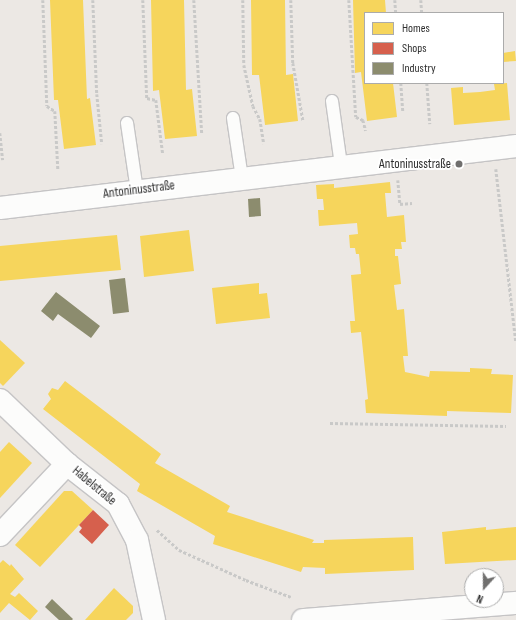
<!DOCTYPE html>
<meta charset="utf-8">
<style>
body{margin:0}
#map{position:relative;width:516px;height:620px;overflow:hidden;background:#ece8e4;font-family:"Sofia Sans Condensed",sans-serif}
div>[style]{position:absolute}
.homes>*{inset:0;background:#f6d55c}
.shops>*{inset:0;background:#d6604d}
.industry>*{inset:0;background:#8c8c6e}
.path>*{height:2.5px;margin-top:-1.25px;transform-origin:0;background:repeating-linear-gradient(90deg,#c9c9c8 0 3px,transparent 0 5px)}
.roads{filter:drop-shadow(1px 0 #c5c4c5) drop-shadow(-1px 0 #c5c4c5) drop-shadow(0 1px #c5c4c5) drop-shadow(0 -1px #c5c4c5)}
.service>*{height:12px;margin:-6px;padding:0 6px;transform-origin:6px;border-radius:6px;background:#fcfcfb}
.minor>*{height:22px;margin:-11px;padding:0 11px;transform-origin:11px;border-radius:11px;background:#fcfcfb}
.dots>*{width:11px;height:11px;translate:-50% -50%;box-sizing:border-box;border:2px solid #fff;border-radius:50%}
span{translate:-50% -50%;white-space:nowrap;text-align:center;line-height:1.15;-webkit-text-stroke:4px #fff;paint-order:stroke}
.poi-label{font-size:13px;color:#2e2e2e}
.right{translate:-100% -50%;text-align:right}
.street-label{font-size:13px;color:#2e2e2e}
.legend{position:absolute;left:364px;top:12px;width:140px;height:72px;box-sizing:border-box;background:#fff;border:1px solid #ababab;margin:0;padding:5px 7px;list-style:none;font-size:12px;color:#2e2e2e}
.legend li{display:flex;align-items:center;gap:8px;height:20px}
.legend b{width:20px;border:1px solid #ababab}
.north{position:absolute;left:464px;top:568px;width:40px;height:40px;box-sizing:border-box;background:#fff;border:1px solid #ababab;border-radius:50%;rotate:201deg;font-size:11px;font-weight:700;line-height:16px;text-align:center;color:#2e2e2e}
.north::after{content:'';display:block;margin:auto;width:14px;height:18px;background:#706f6e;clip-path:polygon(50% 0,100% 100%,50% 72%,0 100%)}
</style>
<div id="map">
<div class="homes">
<i style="clip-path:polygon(50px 0,83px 0,87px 99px,90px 98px,96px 145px,64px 149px,58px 100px,54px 100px)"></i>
<i style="clip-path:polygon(151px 0,184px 0,186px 90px,192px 89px,197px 136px,165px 139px,159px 90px,153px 91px)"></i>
<i style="clip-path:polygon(251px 0,285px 0,286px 75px,293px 74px,298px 121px,265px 125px,259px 75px,252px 75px)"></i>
<i style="clip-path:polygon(353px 0,385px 0,386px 13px,365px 13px,365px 83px,393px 83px,397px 117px,367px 121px,361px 72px,355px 73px)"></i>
<i style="clip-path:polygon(515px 51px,516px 61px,503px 62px,503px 53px)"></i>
<i style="clip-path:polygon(507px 83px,510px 120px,454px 125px,451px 88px,463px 87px,463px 93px,480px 92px,495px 90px,494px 84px)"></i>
<i style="clip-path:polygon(390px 182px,391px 193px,385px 193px,387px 217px,404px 215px,406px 242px,401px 242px,402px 249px,395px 249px,395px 256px,398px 256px,401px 284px,394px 285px,397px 310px,404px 309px,408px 356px,403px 356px,405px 372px,429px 377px,430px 371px,470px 372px,470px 368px,492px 369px,491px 374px,513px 375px,511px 413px,447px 411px,447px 416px,366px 413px,365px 400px,368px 399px,361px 332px,351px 333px,350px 321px,355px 321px,351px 275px,361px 274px,359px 254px,356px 254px,355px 248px,350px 248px,349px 235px,358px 234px,357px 223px,319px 226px,318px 210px,324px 210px,323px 199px,317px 199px,316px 185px,334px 184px,334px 188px)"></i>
<i style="clip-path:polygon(189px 230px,194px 271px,144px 277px,140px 236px)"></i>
<i style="clip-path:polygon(117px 235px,121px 270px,0 281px,0 246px)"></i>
<i style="clip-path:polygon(259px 283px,259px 294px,267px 293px,270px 318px,216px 324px,212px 288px)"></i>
<i style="clip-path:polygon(0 340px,25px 363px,3px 386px,0 383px)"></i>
<i style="clip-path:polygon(65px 381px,161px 454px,155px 463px,230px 506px,227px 512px,314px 540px,312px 543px,324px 543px,324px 540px,413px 537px,414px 570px,325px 574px,325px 568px,303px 567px,301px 572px,213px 544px,215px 536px,137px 491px,140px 484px,43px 409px,51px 399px,48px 394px,52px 388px,58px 390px)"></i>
<i style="clip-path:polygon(9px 442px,32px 463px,0 498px,0 452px)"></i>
<i style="clip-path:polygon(64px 491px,72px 491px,93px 510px,40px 567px,15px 545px)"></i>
<i style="clip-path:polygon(486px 527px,486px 530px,516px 527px,516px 560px,445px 564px,442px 532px)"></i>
<i style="clip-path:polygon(3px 560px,10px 566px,11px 564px,24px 579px,10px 594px,15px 597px,19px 593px,38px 611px,30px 620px,9px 603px,0 613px,0 563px)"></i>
<i style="clip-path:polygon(114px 588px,133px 606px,133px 613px,126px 620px,85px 620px)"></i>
</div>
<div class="shops">
<i style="clip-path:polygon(93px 510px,109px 525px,92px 544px,79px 532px,82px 528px,79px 525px)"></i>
</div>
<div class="industry">
<i style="clip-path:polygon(260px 198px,261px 216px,249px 217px,248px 199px)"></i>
<i style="clip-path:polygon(125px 278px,129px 312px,113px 314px,109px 280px)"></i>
<i style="clip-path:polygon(56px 292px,100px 326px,91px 338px,58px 314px,53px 321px,41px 311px)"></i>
<i style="clip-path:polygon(52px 599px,73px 619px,72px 620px,59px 620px,45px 607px)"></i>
</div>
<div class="path">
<i style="left:43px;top:0;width:106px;rotate:87.8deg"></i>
<i style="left:47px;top:106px;width:9px;rotate:32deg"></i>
<i style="left:55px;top:111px;width:58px;rotate:87deg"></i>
<i style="left:93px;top:0;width:94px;rotate:87.6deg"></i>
<i style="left:97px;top:94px;width:50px;rotate:84.3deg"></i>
<i style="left:143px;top:0;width:98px;rotate:87.7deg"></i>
<i style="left:147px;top:98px;width:9px;rotate:13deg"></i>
<i style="left:156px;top:100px;width:55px;rotate:82.7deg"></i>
<i style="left:194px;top:0;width:135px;rotate:86.6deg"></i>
<i style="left:243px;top:0;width:65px;rotate:89.1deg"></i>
<i style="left:244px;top:65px;width:42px;rotate:77.6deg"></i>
<i style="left:253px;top:106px;width:15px;rotate:62deg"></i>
<i style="left:260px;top:119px;width:25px;rotate:81deg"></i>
<i style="left:291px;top:0;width:63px;rotate:88.2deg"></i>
<i style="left:293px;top:63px;width:58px;rotate:80deg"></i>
<i style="left:349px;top:0;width:117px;rotate:86.6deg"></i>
<i style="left:356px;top:117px;width:8px;rotate:23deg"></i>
<i style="left:363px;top:120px;width:11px;rotate:75deg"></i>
<i style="left:395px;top:0;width:13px;rotate:86deg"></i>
<i style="left:421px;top:0;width:13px;rotate:86deg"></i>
<i style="left:401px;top:83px;width:29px;rotate:86deg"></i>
<i style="left:427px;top:83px;width:41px;rotate:85.8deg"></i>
<i style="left:0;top:133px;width:27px;rotate:84deg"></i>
<i style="left:496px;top:169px;width:173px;rotate:83.4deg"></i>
<i style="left:398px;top:180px;width:24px;rotate:85deg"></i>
<i style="left:400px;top:204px;width:12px;rotate:-5deg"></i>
<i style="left:330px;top:423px;width:176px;rotate:1deg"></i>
<i style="left:157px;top:530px;width:30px;rotate:42deg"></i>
<i style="left:179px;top:550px;width:73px;rotate:24.1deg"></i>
<i style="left:246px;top:580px;width:48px;rotate:20.7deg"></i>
</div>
<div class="roads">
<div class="service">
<i style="left:332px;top:101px;width:65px;rotate:82deg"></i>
<i style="left:233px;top:118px;width:61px;rotate:81.5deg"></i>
<i style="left:127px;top:123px;width:69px;rotate:81.6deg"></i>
</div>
<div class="minor">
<i style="left:0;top:208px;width:520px;rotate:-6.85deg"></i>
<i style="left:0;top:400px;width:93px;rotate:43.7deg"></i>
<i style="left:67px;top:464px;width:65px;rotate:38.1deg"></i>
<i style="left:118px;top:504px;width:41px;rotate:62.2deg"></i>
<i style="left:137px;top:540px;width:82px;rotate:78deg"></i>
<i style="left:0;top:535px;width:98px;rotate:-46.7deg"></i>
<i style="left:303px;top:620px;width:214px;rotate:-4.6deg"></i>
</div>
</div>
<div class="dots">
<i style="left:459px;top:164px;background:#706f6e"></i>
</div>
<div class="poi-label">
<span class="right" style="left:451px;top:164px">Antoninusstraße</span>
</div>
<div class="street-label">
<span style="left:139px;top:190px;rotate:-7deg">Antoninusstraße</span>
<span style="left:94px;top:486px;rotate:40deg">Habelstraße</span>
</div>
<ul class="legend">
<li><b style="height:11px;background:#f6d55c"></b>Homes</li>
<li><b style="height:11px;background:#d6604d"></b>Shops</li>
<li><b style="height:11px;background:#8c8c6e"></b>Industry</li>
</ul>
<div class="north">N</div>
</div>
